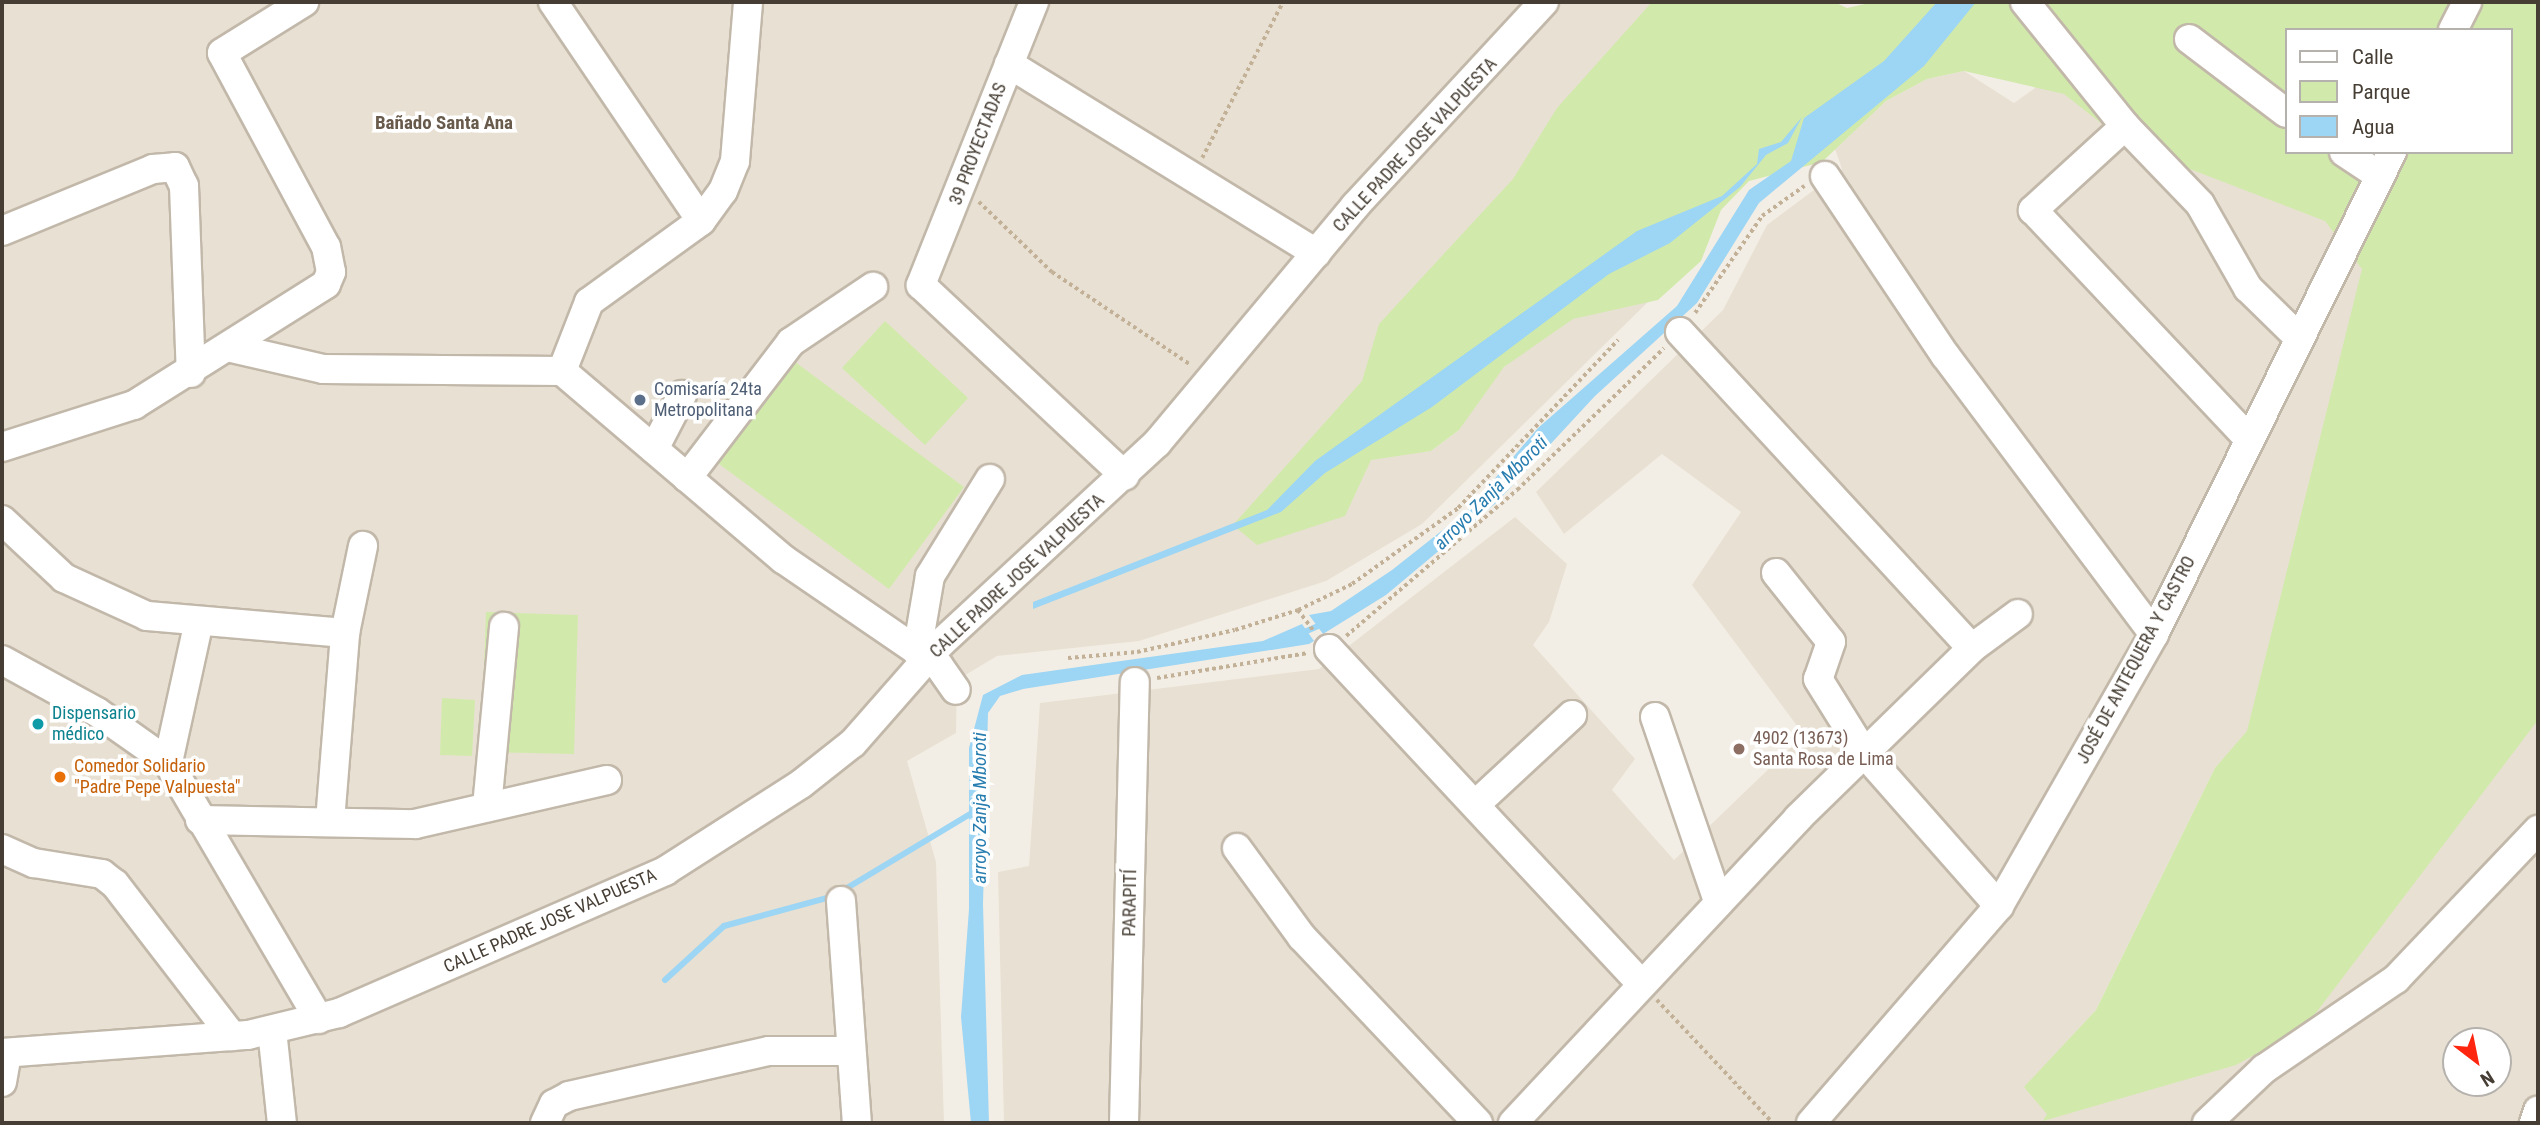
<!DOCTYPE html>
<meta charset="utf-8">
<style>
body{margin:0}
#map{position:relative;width:2540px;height:1125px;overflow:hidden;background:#f3eee5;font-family:"Roboto Condensed",sans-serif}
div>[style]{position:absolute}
.residential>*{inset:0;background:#e8e0d2}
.green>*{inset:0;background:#d1eaab}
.water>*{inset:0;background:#9dd5f4}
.stream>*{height:6px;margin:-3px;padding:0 3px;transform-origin:3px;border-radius:3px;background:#9dd5f4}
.path>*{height:3.5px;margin-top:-1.75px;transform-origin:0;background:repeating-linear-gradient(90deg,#c2b097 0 3.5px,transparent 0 7px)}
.roads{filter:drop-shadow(2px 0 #c2b8aa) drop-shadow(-2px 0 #c2b8aa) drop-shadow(0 2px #c2b8aa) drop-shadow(0 -2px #c2b8aa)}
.minor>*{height:28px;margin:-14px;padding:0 14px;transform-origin:14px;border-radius:14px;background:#fff}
.dots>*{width:19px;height:19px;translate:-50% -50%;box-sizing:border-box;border:4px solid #fff;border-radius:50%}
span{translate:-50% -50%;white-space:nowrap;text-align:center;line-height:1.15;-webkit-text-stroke:7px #fff;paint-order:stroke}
.street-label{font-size:18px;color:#463e34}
.service-label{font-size:18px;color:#4e5e75}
.left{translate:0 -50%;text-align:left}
.culture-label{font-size:18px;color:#0d838f}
.education-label{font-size:18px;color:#785e54}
.food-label{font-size:18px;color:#c56008}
.neighbourhood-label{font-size:19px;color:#695b4b;font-weight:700}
.water-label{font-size:19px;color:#277daf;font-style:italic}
.frame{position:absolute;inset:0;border:4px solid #463e34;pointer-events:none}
.legend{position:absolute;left:2285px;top:28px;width:228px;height:126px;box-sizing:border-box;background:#fff;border:2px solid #b5b2ae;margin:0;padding:9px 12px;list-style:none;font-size:21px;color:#463e34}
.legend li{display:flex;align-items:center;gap:14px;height:35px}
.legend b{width:35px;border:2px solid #b5b2ae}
.north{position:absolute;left:2442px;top:1027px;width:70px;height:70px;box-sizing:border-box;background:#fff;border:2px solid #b5b2ae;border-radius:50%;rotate:148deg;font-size:19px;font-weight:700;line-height:28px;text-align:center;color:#463e34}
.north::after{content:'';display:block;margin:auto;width:24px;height:32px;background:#ff2610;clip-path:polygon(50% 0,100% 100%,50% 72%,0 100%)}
</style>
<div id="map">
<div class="residential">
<i style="clip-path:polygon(2px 2px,1660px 2px,1367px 457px,1431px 451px,1459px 430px,1486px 386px,1520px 351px,1571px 315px,1655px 295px,1422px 524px,1326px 581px,1139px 641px,997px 656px,957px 680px,956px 733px,907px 761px,936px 862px,944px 1123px,2px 1123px)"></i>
<i style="clip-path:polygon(evenodd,2538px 2px,2538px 147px,2303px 669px,2215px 768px,2096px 1010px,2024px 1088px,2060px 1100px,2459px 772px,2538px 720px,2538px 1123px,1004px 1123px,998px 872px,1029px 866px,1040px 703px,1319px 669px,1515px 517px,1567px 564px,1549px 622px,1533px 645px,1635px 759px,1612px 790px,1674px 860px,1804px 735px,1692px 585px,1741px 512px,1662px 454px,1564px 534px,1536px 492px,1723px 310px,1767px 225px,1842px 169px,1835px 149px,1886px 101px,1927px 79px,1964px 71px,2014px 103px,2127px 22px,2538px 2px,2286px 30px,2510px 30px,2510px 152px,2286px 152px,2286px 30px,2538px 2px,2456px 1041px,2498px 1041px,2498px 1083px,2456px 1083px,2456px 1041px)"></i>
</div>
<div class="green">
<i style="clip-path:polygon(evenodd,1652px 2px,1834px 2px,1847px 8px,1874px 2px,2538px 2px,2538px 720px,2306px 1026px,2236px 1065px,2043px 1121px,2047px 1114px,2024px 1087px,2096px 1010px,2215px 768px,2247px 731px,2362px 269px,2325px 221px,2130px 146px,2064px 94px,1964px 71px,1927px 79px,1886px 101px,1822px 162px,1749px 181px,1721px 210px,1701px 261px,1658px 300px,1573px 319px,1504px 367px,1459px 430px,1431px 451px,1371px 460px,1345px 516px,1257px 545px,1233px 525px,1362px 381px,1379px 324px,1513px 179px,1557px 108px,1652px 2px,2286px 30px,2510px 30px,2510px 152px,2286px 152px,2286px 30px)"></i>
<i style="clip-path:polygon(885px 321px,968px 398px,925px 445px,842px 368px)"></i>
<i style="clip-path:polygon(791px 359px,964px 487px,889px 589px,715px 461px)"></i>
<i style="clip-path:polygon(486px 612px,578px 615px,574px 754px,481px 752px)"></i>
<i style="clip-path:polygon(442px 698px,475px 700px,472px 756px,440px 755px)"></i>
</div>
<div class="water">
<i style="clip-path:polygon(1937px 2px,1976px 2px,1924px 66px,1759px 203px,1697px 303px,1595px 396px,1496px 503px,1386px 595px,1323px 634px,1309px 615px,1331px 611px,1392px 570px,1468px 510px,1538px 428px,1677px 306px,1749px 190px,1791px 161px,1804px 118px,1884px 61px)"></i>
<i style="clip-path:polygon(1802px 117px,1788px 143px,1766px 155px,1740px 187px,1670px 243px,1609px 274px,1432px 407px,1325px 473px,1281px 512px,1033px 609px,1033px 602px,1267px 510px,1315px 461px,1637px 231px,1722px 196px,1757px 164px,1759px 149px,1781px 142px)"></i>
<i style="clip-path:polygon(1302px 624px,1314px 641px,1309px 644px,1023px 689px,1000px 696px,988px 713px,983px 904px,989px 1123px,971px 1123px,961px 1017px,969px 909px,969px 748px,983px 695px,1022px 675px,1263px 641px)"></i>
</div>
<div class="stream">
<i style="left:1300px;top:634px;width:24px;rotate:-24deg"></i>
<i style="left:847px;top:888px;width:149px;rotate:-31deg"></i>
<i style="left:665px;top:980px;width:80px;rotate:-42.5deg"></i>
<i style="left:724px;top:926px;width:107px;rotate:-15.2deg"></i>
</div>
<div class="path">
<i style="left:1202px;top:158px;width:176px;rotate:-62.6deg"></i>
<i style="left:979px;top:202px;width:101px;rotate:43.8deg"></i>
<i style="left:1052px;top:272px;width:167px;rotate:33.8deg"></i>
<i style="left:1695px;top:313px;width:118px;rotate:-55.4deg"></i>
<i style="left:1762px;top:216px;width:52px;rotate:-35.5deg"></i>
<i style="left:1298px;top:610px;width:26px;rotate:53deg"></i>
<i style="left:1346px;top:636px;width:225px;rotate:-40.5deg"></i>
<i style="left:1517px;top:490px;width:204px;rotate:-44deg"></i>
<i style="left:1068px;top:658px;width:69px;rotate:-5deg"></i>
<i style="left:1137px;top:652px;width:100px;rotate:-12.7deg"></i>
<i style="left:1235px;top:630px;width:66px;rotate:-17.6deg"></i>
<i style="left:1298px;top:610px;width:60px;rotate:-25.7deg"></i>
<i style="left:1352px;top:584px;width:130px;rotate:-35.6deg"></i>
<i style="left:1458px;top:508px;width:232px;rotate:-46.4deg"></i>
<i style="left:1157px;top:678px;width:153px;rotate:-9.4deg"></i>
<i style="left:1657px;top:1000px;width:169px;rotate:46.7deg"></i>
</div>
<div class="roads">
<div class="minor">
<i style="left:553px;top:2px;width:264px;rotate:55.9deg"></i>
<i style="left:1034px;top:2px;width:305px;rotate:111.8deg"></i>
<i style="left:921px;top:285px;width:279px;rotate:43.1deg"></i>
<i style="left:2025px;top:2px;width:159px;rotate:51.1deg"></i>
<i style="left:2125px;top:126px;width:108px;rotate:46.1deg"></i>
<i style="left:2200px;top:204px;width:97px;rotate:60.3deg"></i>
<i style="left:2248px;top:288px;width:70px;rotate:44.4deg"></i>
<i style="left:2453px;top:30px;width:31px;rotate:-63deg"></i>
<i style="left:2189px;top:39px;width:122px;rotate:37.3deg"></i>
<i style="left:1009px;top:64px;width:361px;rotate:31.6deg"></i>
<i style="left:2125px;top:126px;width:125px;rotate:137.6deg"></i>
<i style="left:2033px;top:210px;width:316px;rotate:46.7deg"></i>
<i style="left:2344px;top:152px;width:43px;rotate:33.7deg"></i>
<i style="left:1825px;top:176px;width:216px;rotate:56.2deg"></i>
<i style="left:1945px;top:355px;width:349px;rotate:53.2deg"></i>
<i style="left:2px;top:231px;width:163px;rotate:-22.3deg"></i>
<i style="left:153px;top:169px;width:22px;rotate:-5deg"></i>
<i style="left:175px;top:167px;width:21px;rotate:65deg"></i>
<i style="left:184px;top:186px;width:187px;rotate:87.9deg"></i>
<i style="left:1680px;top:332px;width:430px;rotate:47.3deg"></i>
<i style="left:232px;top:348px;width:93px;rotate:13deg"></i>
<i style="left:323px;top:369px;width:239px;rotate:0.5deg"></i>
<i style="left:562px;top:371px;width:290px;rotate:40.4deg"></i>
<i style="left:783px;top:559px;width:189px;rotate:34.4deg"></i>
<i style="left:939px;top:666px;width:29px;rotate:55deg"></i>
<i style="left:562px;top:371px;width:74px;rotate:-68.6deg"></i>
<i style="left:589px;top:302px;width:138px;rotate:-35.9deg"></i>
<i style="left:701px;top:221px;width:37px;rotate:-54deg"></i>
<i style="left:723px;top:191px;width:32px;rotate:-68deg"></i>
<i style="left:735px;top:161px;width:160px;rotate:-85.3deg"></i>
<i style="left:2px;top:447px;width:139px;rotate:-17.7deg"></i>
<i style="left:134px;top:405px;width:227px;rotate:-32.2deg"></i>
<i style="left:326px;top:284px;width:13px;rotate:-67deg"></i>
<i style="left:331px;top:272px;width:25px;rotate:-101deg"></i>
<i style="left:326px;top:247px;width:220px;rotate:-118.2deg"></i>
<i style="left:222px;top:53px;width:97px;rotate:-31.9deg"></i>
<i style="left:654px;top:449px;width:61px;rotate:-62.6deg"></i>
<i style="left:687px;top:478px;width:171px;rotate:-52.6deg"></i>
<i style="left:791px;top:342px;width:99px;rotate:-33.9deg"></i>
<i style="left:2px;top:520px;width:85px;rotate:43.1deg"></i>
<i style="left:64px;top:578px;width:91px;rotate:24.6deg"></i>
<i style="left:147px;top:616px;width:199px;rotate:4.9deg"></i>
<i style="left:1776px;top:573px;width:88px;rotate:51.4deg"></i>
<i style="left:1831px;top:642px;width:39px;rotate:109deg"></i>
<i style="left:1818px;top:679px;width:87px;rotate:58.1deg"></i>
<i style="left:1864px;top:753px;width:204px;rotate:48.6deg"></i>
<i style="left:1329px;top:649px;width:455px;rotate:47deg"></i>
<i style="left:917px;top:652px;width:77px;rotate:-80.3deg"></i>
<i style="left:930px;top:576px;width:114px;rotate:-58.3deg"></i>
<i style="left:2px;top:660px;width:108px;rotate:28.7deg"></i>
<i style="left:97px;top:712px;width:87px;rotate:35.2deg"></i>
<i style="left:168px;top:762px;width:298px;rotate:59.6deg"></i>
<i style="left:1655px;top:717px;width:194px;rotate:71.1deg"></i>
<i style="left:168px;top:762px;width:140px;rotate:-77.6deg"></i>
<i style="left:1476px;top:804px;width:131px;rotate:-42.8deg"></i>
<i style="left:487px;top:807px;width:181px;rotate:-84.6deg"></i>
<i style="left:200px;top:820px;width:215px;rotate:1.1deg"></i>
<i style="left:415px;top:824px;width:197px;rotate:-12.9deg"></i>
<i style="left:330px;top:821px;width:189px;rotate:-85.4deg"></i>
<i style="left:345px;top:633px;width:89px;rotate:-78.3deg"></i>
<i style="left:1237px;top:848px;width:110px;rotate:53.9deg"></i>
<i style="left:1302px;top:937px;width:256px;rotate:46.6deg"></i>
<i style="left:2px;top:849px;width:35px;rotate:24deg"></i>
<i style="left:34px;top:863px;width:69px;rotate:9.2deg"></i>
<i style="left:102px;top:874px;width:16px;rotate:38deg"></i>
<i style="left:115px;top:884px;width:192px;rotate:52.4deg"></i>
<i style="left:841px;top:901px;width:223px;rotate:85.9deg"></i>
<i style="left:272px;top:1030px;width:94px;rotate:83.9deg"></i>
<i style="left:2px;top:1053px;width:247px;rotate:-4.2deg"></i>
<i style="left:248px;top:1035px;width:94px;rotate:-13.6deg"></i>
<i style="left:339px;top:1013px;width:356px;rotate:-23.5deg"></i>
<i style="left:665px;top:871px;width:161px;rotate:-32.6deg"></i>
<i style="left:801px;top:784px;width:66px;rotate:-38.3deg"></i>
<i style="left:853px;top:743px;width:133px;rotate:-48.7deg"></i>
<i style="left:941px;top:643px;width:294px;rotate:-42.8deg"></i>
<i style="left:1157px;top:443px;width:309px;rotate:-50.1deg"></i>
<i style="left:1355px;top:206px;width:278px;rotate:-47.2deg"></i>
<i style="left:2px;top:1082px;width:29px;rotate:-80deg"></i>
<i style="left:545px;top:1123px;width:21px;rotate:-65deg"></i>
<i style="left:554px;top:1104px;width:17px;rotate:-28deg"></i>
<i style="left:569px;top:1096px;width:205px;rotate:-12.7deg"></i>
<i style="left:769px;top:1051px;width:80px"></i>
<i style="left:1124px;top:1123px;width:441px;rotate:-88.6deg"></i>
<i style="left:1513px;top:1123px;width:417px;rotate:-46.9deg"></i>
<i style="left:1798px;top:818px;width:243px;rotate:-44.3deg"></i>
<i style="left:1972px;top:648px;width:57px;rotate:-36.5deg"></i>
<i style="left:1811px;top:1123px;width:287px;rotate:-49.1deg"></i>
<i style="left:1999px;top:906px;width:313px;rotate:-60.3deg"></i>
<i style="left:2154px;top:634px;width:538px;rotate:-63.72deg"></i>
<i style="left:2207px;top:1123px;width:79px;rotate:-43.5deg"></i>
<i style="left:2264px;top:1069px;width:160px;rotate:-34.3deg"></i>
<i style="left:2396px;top:979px;width:206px;rotate:-46.4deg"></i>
<i style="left:2534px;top:1123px;width:13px;rotate:-72deg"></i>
</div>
</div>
<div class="dots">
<i style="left:640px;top:400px;background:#5c6f8a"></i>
<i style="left:38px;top:724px;background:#0f9aa8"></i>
<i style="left:1739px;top:749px;background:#8d6e63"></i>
<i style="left:60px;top:777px;background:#e8710a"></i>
</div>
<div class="street-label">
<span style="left:978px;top:144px;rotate:-69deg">39 PROYECTADAS</span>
<span style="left:1415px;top:145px;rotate:-47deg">CALLE PADRE JOSE VALPUESTA</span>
<span style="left:1017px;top:576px;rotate:-43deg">CALLE PADRE JOSE VALPUESTA</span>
<span style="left:2136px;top:660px;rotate:-62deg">JOSÉ DE ANTEQUERA Y CASTRO</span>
<span style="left:1130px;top:903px;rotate:-89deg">PARAPITÍ</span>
<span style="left:550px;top:921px;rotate:-24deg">CALLE PADRE JOSE VALPUESTA</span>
</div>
<div class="service-label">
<span class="left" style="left:654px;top:400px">Comisaría 24ta<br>Metropolitana</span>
</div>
<div class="culture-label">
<span class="left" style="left:52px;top:724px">Dispensario<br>médico</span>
</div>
<div class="education-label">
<span class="left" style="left:1753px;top:749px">4902 (13673)<br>Santa Rosa de Lima</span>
</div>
<div class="food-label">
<span class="left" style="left:74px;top:777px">Comedor Solidario<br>"Padre Pepe Valpuesta"</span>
</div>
<div class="neighbourhood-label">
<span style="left:444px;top:123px">Bañado Santa Ana</span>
</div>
<div class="water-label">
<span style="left:1491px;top:493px;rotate:-45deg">arroyo Zanja Mboroti</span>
<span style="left:980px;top:808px;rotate:-90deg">arroyo Zanja Mboroti</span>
</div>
<div class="frame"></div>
<ul class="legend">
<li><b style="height:9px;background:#fff"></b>Calle</li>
<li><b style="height:19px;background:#d1eaab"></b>Parque</li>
<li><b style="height:19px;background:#9dd5f4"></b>Agua</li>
</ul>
<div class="north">N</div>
</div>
